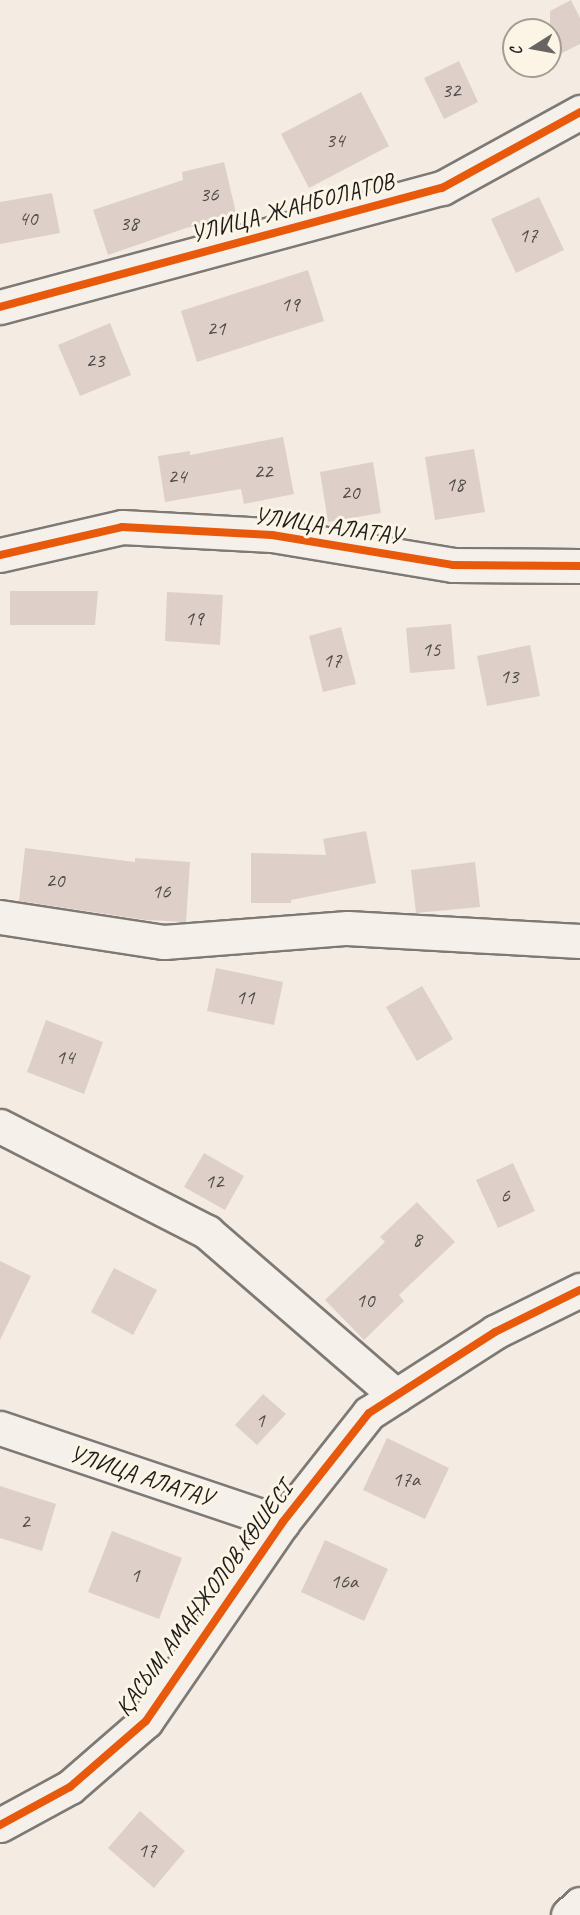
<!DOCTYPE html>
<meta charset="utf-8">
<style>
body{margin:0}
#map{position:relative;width:580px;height:1915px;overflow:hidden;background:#f4ebe2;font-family:Caveat,sans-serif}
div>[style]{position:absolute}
.building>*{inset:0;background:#ded0c8}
.roads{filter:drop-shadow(2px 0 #7d7975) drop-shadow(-2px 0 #7d7975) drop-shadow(0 2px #7d7975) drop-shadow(0 -2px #7d7975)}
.minor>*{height:33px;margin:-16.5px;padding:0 16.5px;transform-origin:16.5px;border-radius:16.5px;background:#f5f1ea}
.cycleway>*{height:8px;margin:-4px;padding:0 4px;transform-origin:4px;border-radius:4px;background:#e8590c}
span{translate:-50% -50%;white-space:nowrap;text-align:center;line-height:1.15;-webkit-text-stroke:6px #fcf5e5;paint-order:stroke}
.number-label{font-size:21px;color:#504c4a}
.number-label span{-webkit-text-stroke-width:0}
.street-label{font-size:24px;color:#1c1c1c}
.north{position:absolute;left:502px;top:18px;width:60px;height:60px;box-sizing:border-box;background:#fcf5e5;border:2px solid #a29e95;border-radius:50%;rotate:259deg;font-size:16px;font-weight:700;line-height:24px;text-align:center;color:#1c1c1c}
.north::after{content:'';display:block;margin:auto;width:21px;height:27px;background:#686461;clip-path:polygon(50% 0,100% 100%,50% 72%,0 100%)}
</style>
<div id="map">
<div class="building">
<i style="clip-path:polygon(571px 0,580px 18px,580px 44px,550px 59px,550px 11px)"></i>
<i style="clip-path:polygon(459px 61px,478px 102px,444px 119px,424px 78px)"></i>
<i style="clip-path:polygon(361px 92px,389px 146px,309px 188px,281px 134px)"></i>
<i style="clip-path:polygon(224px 162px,237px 217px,186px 228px,108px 255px,93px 210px,183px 180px,182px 172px)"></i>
<i style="clip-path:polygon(52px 193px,60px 233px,0 244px,0 202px)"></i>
<i style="clip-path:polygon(539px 197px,564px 250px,516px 273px,491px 219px)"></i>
<i style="clip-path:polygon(308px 270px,324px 321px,197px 362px,181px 311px)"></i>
<i style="clip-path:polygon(110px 323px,131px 375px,80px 396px,58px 345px)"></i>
<i style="clip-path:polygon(283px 437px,294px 494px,244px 504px,241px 489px,165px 502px,158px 456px,190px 451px,190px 455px)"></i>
<i style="clip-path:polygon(474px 449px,485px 512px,435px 520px,425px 457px)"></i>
<i style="clip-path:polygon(373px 462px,381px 513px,328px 522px,320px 472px)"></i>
<i style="clip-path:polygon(10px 591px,98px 591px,95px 625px,10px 625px)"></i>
<i style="clip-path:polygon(167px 592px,223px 595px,220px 645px,165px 641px)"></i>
<i style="clip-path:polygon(451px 624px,455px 669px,410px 673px,406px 628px)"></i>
<i style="clip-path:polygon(341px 627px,356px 684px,323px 692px,309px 636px)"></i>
<i style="clip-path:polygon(530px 645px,540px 696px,487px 706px,477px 656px)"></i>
<i style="clip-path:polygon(366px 831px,376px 883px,291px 900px,291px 903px,251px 903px,251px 853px,326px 855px,323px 839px)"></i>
<i style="clip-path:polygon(25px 848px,135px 862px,135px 858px,190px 862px,186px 922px,146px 920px,19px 901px)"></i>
<i style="clip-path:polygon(475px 862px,480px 907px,416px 913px,411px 870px)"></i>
<i style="clip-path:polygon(216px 968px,283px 982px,274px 1025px,207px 1011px)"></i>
<i style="clip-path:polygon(422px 986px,453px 1039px,417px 1061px,386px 1007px)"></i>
<i style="clip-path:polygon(46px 1020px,103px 1042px,84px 1094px,27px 1072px)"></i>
<i style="clip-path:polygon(204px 1153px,244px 1176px,225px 1210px,184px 1187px)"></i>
<i style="clip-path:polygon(513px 1163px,535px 1211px,498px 1228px,476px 1180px)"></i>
<i style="clip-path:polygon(417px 1202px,455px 1242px,399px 1295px,404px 1301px,364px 1340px,325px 1300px,385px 1242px,380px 1237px)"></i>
<i style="clip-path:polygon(0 1261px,31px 1276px,0 1340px)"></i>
<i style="clip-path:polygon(114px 1268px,157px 1290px,133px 1335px,91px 1312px)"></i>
<i style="clip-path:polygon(263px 1394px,286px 1414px,257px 1445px,235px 1425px)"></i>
<i style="clip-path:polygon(387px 1438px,449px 1468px,425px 1519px,363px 1490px)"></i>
<i style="clip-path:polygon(0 1486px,56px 1504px,42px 1551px,0 1538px)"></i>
<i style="clip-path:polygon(112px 1531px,182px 1558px,159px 1619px,88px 1592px)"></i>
<i style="clip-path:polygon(325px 1540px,388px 1569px,364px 1621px,301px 1592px)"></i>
<i style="clip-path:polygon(140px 1811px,185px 1851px,154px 1888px,108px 1848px)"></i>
</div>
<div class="roads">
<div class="minor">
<i style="left:0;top:307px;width:458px;rotate:-15.1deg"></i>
<i style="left:442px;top:188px;width:158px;rotate:-28.8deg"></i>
<i style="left:0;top:555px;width:125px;rotate:-12.9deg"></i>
<i style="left:122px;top:527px;width:150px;rotate:3.1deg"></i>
<i style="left:272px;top:535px;width:183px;rotate:9.4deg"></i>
<i style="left:453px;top:565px;width:127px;rotate:0.5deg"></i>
<i style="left:0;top:917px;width:166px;rotate:8.7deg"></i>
<i style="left:164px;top:942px;width:184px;rotate:-4.4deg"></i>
<i style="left:347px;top:928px;width:233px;rotate:3.2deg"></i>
<i style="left:0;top:1126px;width:233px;rotate:27.1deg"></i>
<i style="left:207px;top:1232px;width:250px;rotate:40.9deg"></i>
<i style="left:0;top:1428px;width:298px;rotate:18.6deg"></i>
<i style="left:0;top:1825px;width:80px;rotate:-28.5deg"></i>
<i style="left:70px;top:1787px;width:101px;rotate:-41deg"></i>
<i style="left:146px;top:1721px;width:240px;rotate:-55.5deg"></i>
<i style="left:282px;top:1523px;width:140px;rotate:-51.7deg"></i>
<i style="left:369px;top:1413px;width:150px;rotate:-32.7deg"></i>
<i style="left:495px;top:1332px;width:95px;rotate:-26.3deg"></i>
<i style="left:568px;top:1915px;width:16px;rotate:-43deg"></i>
</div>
</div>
<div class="cycleway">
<i style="left:0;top:307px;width:458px;rotate:-15.1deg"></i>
<i style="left:442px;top:188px;width:158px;rotate:-28.8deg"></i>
<i style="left:0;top:555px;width:125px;rotate:-12.9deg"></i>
<i style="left:122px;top:527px;width:150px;rotate:3.1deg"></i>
<i style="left:272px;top:535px;width:183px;rotate:9.4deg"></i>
<i style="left:453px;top:565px;width:127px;rotate:0.5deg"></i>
<i style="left:0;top:1825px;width:80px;rotate:-28.5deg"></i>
<i style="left:70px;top:1787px;width:101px;rotate:-41deg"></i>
<i style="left:146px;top:1721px;width:240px;rotate:-55.5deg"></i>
<i style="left:282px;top:1523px;width:140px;rotate:-51.7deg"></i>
<i style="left:369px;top:1413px;width:150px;rotate:-32.7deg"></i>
<i style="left:495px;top:1332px;width:95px;rotate:-26.3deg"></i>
</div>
<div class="number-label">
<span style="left:451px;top:90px">32</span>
<span style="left:335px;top:140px">34</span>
<span style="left:209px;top:194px">36</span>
<span style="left:28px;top:218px">40</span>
<span style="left:129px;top:223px">38</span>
<span style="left:528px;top:235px">17</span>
<span style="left:290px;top:304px">19</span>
<span style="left:216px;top:328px">21</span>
<span style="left:95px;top:360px">23</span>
<span style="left:263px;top:471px">22</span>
<span style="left:177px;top:476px">24</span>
<span style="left:455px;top:484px">18</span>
<span style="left:350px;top:492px">20</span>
<span style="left:194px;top:618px">19</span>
<span style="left:431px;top:649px">15</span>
<span style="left:332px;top:660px">17</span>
<span style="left:509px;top:676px">13</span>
<span style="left:55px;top:880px">20</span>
<span style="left:161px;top:891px">16</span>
<span style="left:245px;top:997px">11</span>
<span style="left:65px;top:1057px">14</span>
<span style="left:214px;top:1181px">12</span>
<span style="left:505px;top:1195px">6</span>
<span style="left:417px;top:1239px">8</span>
<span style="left:365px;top:1300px">10</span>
<span style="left:260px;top:1420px">1</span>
<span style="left:406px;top:1479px">17а</span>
<span style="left:25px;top:1521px">2</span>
<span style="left:135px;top:1575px">1</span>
<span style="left:344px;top:1581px">16а</span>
<span style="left:147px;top:1850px">17</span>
</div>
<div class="street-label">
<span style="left:292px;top:208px;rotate:-15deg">УЛИЦА ЖАНБОЛАТОВ</span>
<span style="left:328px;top:526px;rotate:8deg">УЛИЦА АЛАТАУ</span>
<span style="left:141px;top:1476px;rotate:18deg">УЛИЦА АЛАТАУ</span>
<span style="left:204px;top:1599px;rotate:-54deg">ҚАСЫМ АМАНЖОЛОВ КӨШЕСІ</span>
</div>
<div class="north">С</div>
</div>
